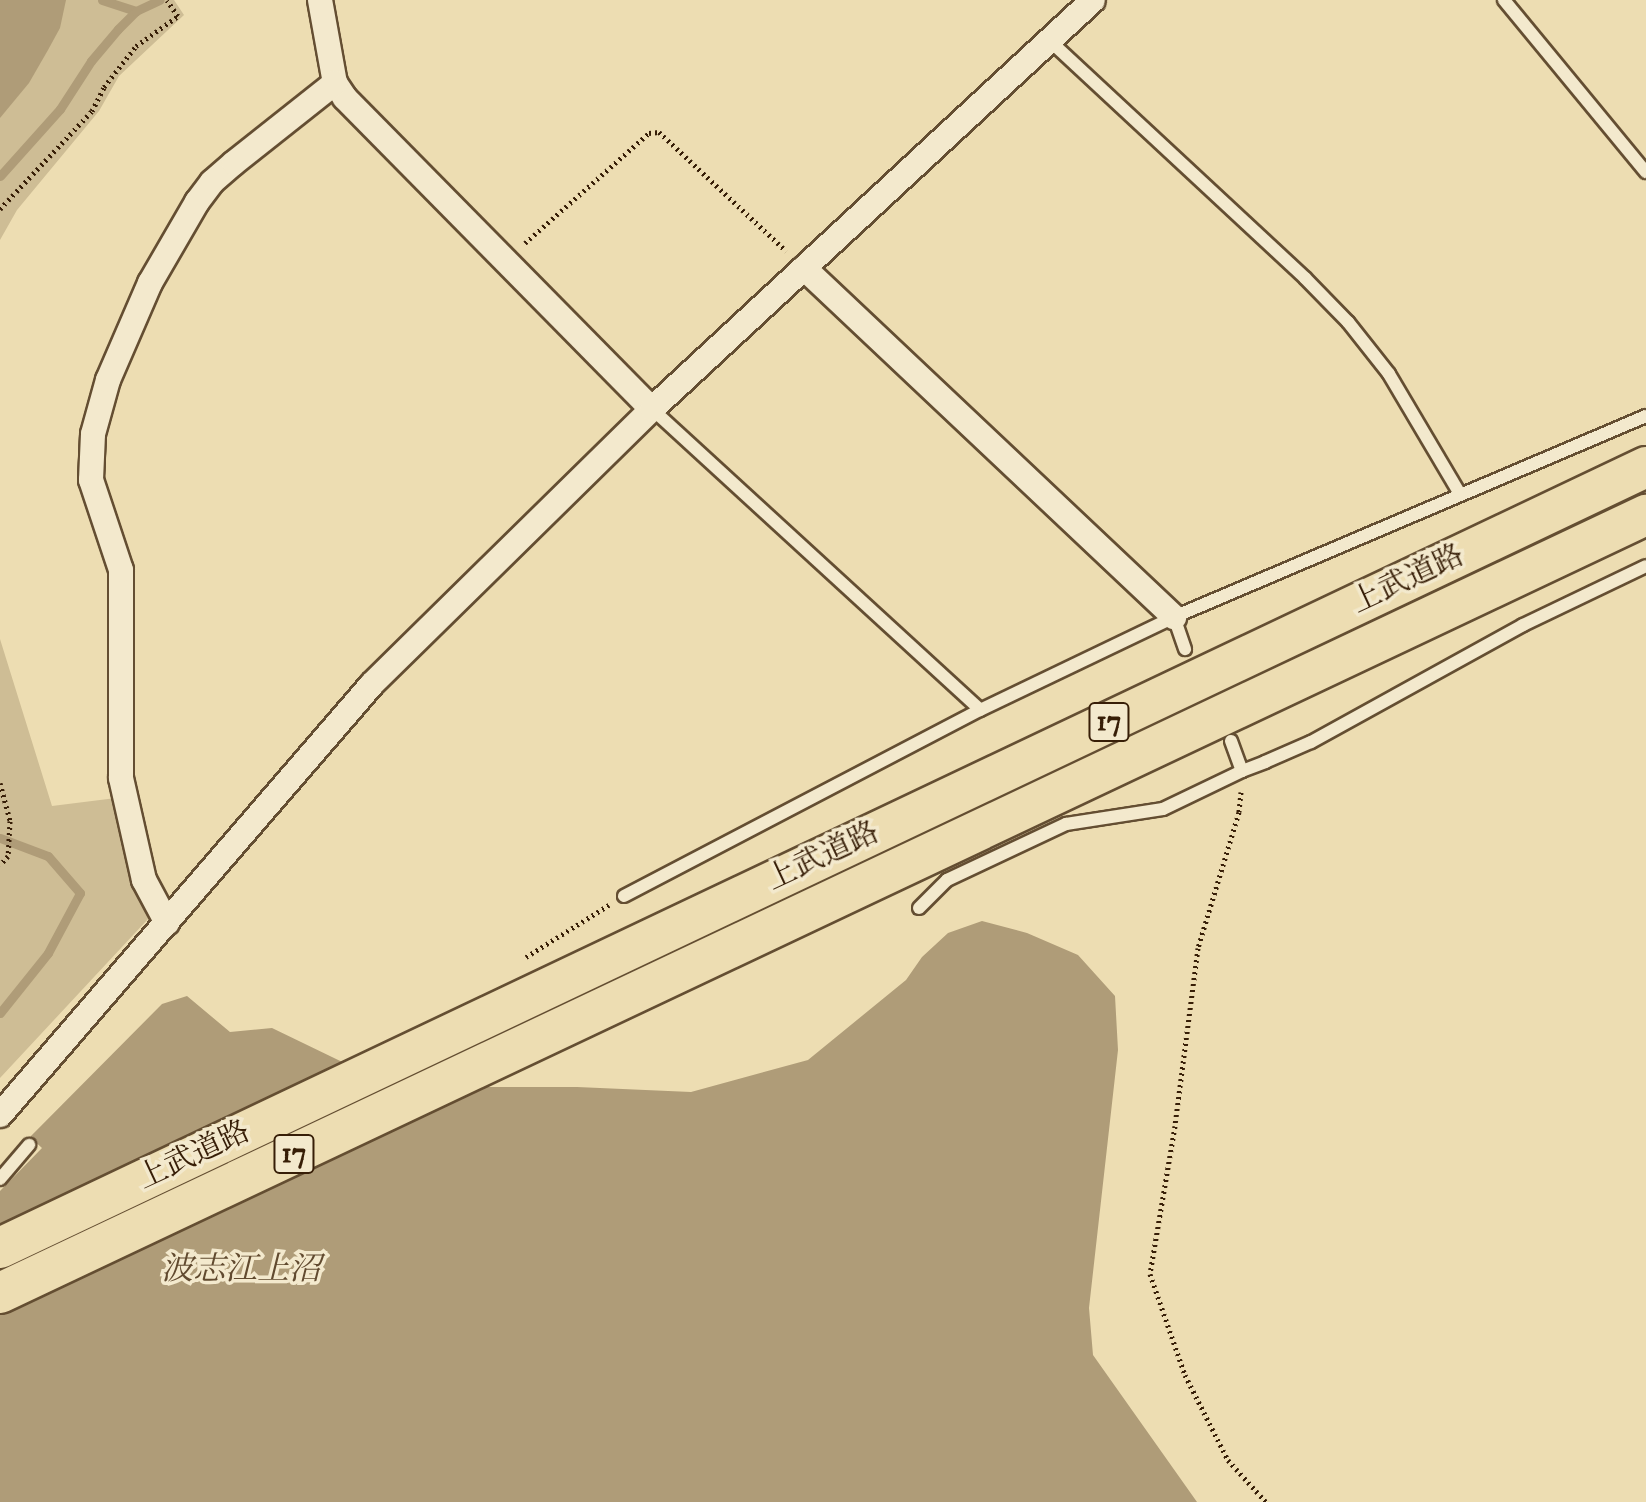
<!DOCTYPE html>
<meta charset="utf-8">
<style>
body{margin:0}
#map{position:relative;width:1646px;height:1502px;overflow:hidden;background:#edddb2;font-family:"IM FELL DW Pica","Noto Serif JP",serif}
div>[style]{position:absolute}
.green>*{inset:0;background:#cebd95}
.water>*{inset:0;background:#af9c78}
.stream>*{height:9px;margin:-4.5px;padding:0 4.5px;transform-origin:4.5px;border-radius:4.5px;background:#af9c78}
.path>*{height:5px;margin-top:-2.5px;transform-origin:0;background:repeating-linear-gradient(90deg,#371e07 0 2px,transparent 0 6px)}
.roads{filter:drop-shadow(2px 0 #644e32) drop-shadow(-2px 0 #644e32) drop-shadow(0 2px #644e32) drop-shadow(0 -2px #644e32)}
.service>*{height:12px;margin:-6px;padding:0 6px;transform-origin:6px;border-radius:6px;background:#f3e9cd}
.minor>*{height:24px;margin:-12px;padding:0 12px;transform-origin:12px;border-radius:12px;background:#f3e9cd}
.trunk>*{height:40px;margin:-20px;padding:0 20px;transform-origin:20px;border-radius:20px;background:#edddb2}
span{translate:-50% -50%;white-space:nowrap;text-align:center;line-height:1.15;-webkit-text-stroke:7px #f3e9cd;paint-order:stroke}
.shield-label span{padding:2px 6px;background:#f3e9cd;border:2px solid;border-radius:6px;-webkit-text-stroke-width:0}
.shield-label{font-size:28px;color:#371e07;font-weight:700}
.street-label{font-size:30px;color:#371e07}
.water-label{font-size:32px;color:#614a2f;font-style:italic}
</style>
<div id="map">
<div class="green">
<i style="clip-path:polygon(0 0,174px 0,184px 15px,119px 76px,99px 111px,17px 210px,0 240px)"></i>
<i style="clip-path:polygon(0 639px,52px 806px,116px 798px,148px 919px,0 1078px)"></i>
</div>
<div class="water">
<i style="clip-path:polygon(0 0,66px 0,60px 28px,48px 50px,29px 83px,0 118px)"></i>
<i style="clip-path:polygon(982px 921px,1027px 933px,1078px 955px,1115px 996px,1118px 1050px,1089px 1308px,1093px 1355px,1197px 1502px,0 1502px,0 1191px,42px 1148px,30px 1137px,162px 1004px,187px 996px,230px 1032px,272px 1028px,394px 1087px,577px 1087px,691px 1092px,808px 1060px,906px 980px,922px 957px,948px 933px)"></i>
</div>
<div class="stream">
<i style="left:102px;top:0;width:36px;rotate:18deg"></i>
<i style="left:0;top:176px;width:90px;rotate:-48.2deg"></i>
<i style="left:60px;top:109px;width:57px;rotate:-57.1deg"></i>
<i style="left:91px;top:61px;width:42px;rotate:-49.8deg"></i>
<i style="left:118px;top:29px;width:25px;rotate:-45deg"></i>
<i style="left:136px;top:11px;width:26px;rotate:-25deg"></i>
<i style="left:0;top:838px;width:51px;rotate:20.6deg"></i>
<i style="left:48px;top:856px;width:49px;rotate:49.1deg"></i>
<i style="left:80px;top:893px;width:68px;rotate:118.1deg"></i>
<i style="left:48px;top:953px;width:77px;rotate:128.7deg"></i>
</div>
<div class="path">
<i style="left:0;top:209px;width:134px;rotate:-46.8deg"></i>
<i style="left:92px;top:111px;width:27px;rotate:-63deg"></i>
<i style="left:104px;top:87px;width:52px;rotate:-52deg"></i>
<i style="left:136px;top:46px;width:52px;rotate:-35.5deg"></i>
<i style="left:178px;top:16px;width:19px;rotate:-125deg"></i>
<i style="left:525px;top:243px;width:166px;rotate:-41.6deg"></i>
<i style="left:649px;top:133px;width:10px;rotate:-6deg"></i>
<i style="left:659px;top:132px;width:174px;rotate:43.1deg"></i>
<i style="left:0;top:783px;width:39px;rotate:75deg"></i>
<i style="left:10px;top:821px;width:35px;rotate:93deg"></i>
<i style="left:8px;top:856px;width:12px;rotate:132deg"></i>
<i style="left:1241px;top:792px;width:20px;rotate:96deg"></i>
<i style="left:1239px;top:812px;width:142px;rotate:106.8deg"></i>
<i style="left:1198px;top:948px;width:179px;rotate:97.4deg"></i>
<i style="left:1175px;top:1126px;width:150px;rotate:99.6deg"></i>
<i style="left:1150px;top:1274px;width:107px;rotate:70.9deg"></i>
<i style="left:1185px;top:1375px;width:95px;rotate:63.2deg"></i>
<i style="left:1228px;top:1460px;width:57px;rotate:47.9deg"></i>
<i style="left:526px;top:957px;width:98px;rotate:-32.1deg"></i>
</div>
<div class="roads">
<div class="service">
<i style="left:1504px;top:0;width:223px;rotate:50.5deg"></i>
<i style="left:1050px;top:41px;width:348px;rotate:42.9deg"></i>
<i style="left:1305px;top:278px;width:62px;rotate:45.7deg"></i>
<i style="left:1348px;top:322px;width:66px;rotate:51.7deg"></i>
<i style="left:1389px;top:374px;width:139px;rotate:59.4deg"></i>
<i style="left:652px;top:409px;width:445px;rotate:42.5deg"></i>
<i style="left:980px;top:710px;width:215px;rotate:-25.6deg"></i>
<i style="left:1174px;top:617px;width:513px;rotate:-23.07deg"></i>
<i style="left:1174px;top:617px;width:34px;rotate:71deg"></i>
<i style="left:1231px;top:741px;width:32px;rotate:70deg"></i>
<i style="left:1242px;top:771px;width:25px;rotate:-21deg"></i>
<i style="left:1265px;top:762px;width:50px;rotate:-23.5deg"></i>
<i style="left:1311px;top:742px;width:242px;rotate:-28.9deg"></i>
<i style="left:1523px;top:625px;width:136px;rotate:-25.6deg"></i>
<i style="left:624px;top:896px;width:402px;rotate:-27.6deg"></i>
<i style="left:919px;top:908px;width:40px;rotate:-45deg"></i>
<i style="left:947px;top:880px;width:132px;rotate:-25.2deg"></i>
<i style="left:1066px;top:824px;width:98px;rotate:-8.8deg"></i>
<i style="left:1163px;top:809px;width:88px;rotate:-25.7deg"></i>
<i style="left:0;top:1179px;width:45px;rotate:-49.5deg"></i>
</div>
<div class="minor">
<i style="left:320px;top:0;width:84px;rotate:79.8deg"></i>
<i style="left:335px;top:83px;width:18px;rotate:56deg"></i>
<i style="left:345px;top:98px;width:437px;rotate:45.4deg"></i>
<i style="left:804px;top:268px;width:509px;rotate:43.33deg"></i>
<i style="left:167px;top:923px;width:49px;rotate:-118.1deg"></i>
<i style="left:144px;top:880px;width:105px;rotate:-102.7deg"></i>
<i style="left:121px;top:778px;width:208px;rotate:-90deg"></i>
<i style="left:121px;top:570px;width:95px;rotate:-108.4deg"></i>
<i style="left:91px;top:480px;width:46px;rotate:-87.5deg"></i>
<i style="left:93px;top:434px;width:56px;rotate:-74.5deg"></i>
<i style="left:108px;top:380px;width:106px;rotate:-66.6deg"></i>
<i style="left:150px;top:283px;width:94px;rotate:-59.9deg"></i>
<i style="left:197px;top:202px;width:25px;rotate:-53deg"></i>
<i style="left:212px;top:182px;width:29px;rotate:-41deg"></i>
<i style="left:234px;top:163px;width:129px;rotate:-38.4deg"></i>
<i style="left:0;top:1115px;width:569px;rotate:-49.2deg"></i>
<i style="left:372px;top:684px;width:392px;rotate:-44.5deg"></i>
<i style="left:652px;top:409px;width:601px;rotate:-42.84deg"></i>
</div>
<div class="trunk">
<i style="left:0;top:1248px;width:1822px;rotate:-25.38deg"></i>
<i style="left:0;top:1293px;width:1821px;rotate:-25.3deg"></i>
</div>
</div>
<div class="shield-label">
<span style="left:1109px;top:722px">17</span>
<span style="left:294px;top:1154px">17</span>
</div>
<div class="street-label">
<span style="left:1408px;top:580px;rotate:-25deg">上武道路</span>
<span style="left:823px;top:857px;rotate:-25deg">上武道路</span>
<span style="left:194px;top:1156px;rotate:-25deg">上武道路</span>
</div>
<div class="water-label">
<span style="left:241px;top:1270px">波志江上沼</span>
</div>
</div>
